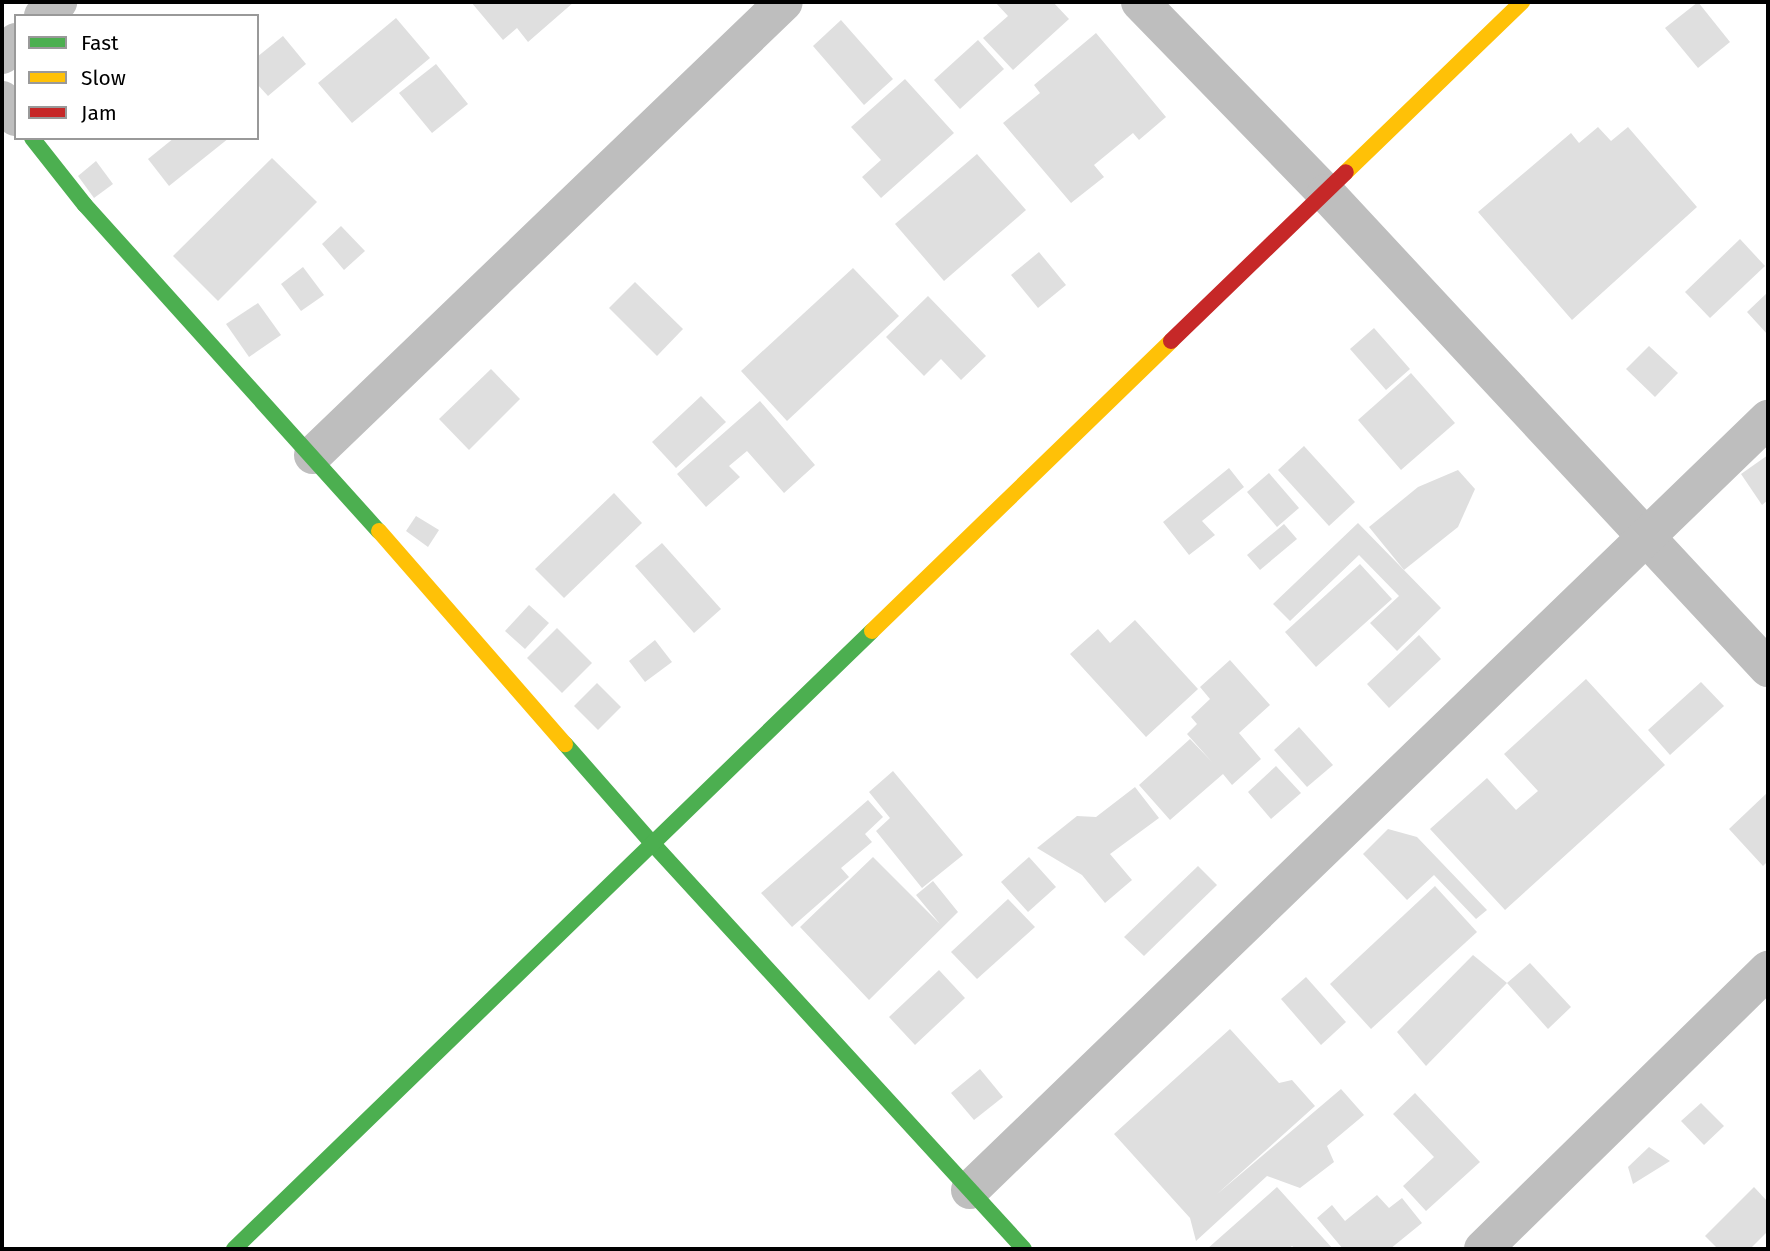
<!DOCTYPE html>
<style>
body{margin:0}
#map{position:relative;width:1770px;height:1251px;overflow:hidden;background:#fff;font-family:"Fira Sans",sans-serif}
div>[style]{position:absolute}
.building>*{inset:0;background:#dfdfdf}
.street>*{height:38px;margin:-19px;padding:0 19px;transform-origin:19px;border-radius:19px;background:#bebebe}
.fast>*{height:16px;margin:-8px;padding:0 8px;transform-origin:8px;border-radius:8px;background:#4caf50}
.slow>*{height:16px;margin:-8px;padding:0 8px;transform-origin:8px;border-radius:8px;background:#ffc107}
.jam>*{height:16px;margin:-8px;padding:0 8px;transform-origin:8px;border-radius:8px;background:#c62828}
span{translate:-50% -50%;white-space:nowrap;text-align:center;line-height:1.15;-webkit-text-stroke:6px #fff;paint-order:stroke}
.frame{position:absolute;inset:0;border:4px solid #000;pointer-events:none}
.legend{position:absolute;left:14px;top:14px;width:245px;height:126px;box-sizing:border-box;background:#fff;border:2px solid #999;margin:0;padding:9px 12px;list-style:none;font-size:21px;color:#000}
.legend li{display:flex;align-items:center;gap:14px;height:35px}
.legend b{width:35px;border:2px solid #999}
</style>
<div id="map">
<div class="building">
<i style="clip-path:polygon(471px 2px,574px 2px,528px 42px,517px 28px,503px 40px)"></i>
<i style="clip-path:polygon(995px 2px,1053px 2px,1069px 19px,1013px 70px,983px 38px,1008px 16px)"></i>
<i style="clip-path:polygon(1698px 2px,1730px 42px,1698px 68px,1665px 28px)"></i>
<i style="clip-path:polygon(396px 18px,430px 58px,352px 123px,318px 83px)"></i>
<i style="clip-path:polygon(841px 20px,893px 79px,864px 105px,813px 46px)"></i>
<i style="clip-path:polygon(1096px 33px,1166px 117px,1139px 140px,1133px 133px,1094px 165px,1104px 177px,1071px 203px,1003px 123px,1040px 93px,1034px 85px)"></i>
<i style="clip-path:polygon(283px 36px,306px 64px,268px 96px,257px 84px,257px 57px)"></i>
<i style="clip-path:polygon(978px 40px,1004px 69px,960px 109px,934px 80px)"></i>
<i style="clip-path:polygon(436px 64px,468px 104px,432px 133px,399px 93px)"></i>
<i style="clip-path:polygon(905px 79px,954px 133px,881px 198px,862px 177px,881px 160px,851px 127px)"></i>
<i style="clip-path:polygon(1598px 127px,1611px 141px,1628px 127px,1697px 207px,1572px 320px,1478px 212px,1571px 133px,1579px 143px)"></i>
<i style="clip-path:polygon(174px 138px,229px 138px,169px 186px,148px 159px)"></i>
<i style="clip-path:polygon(977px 154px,1026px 210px,944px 281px,895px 224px)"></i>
<i style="clip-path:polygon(272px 158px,317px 202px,218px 301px,173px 256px)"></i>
<i style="clip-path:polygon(96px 161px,113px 184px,94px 198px,78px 176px)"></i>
<i style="clip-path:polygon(341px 226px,365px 251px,344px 270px,322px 244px)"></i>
<i style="clip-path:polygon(1740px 239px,1765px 266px,1710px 318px,1685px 292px)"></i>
<i style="clip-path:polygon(1039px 252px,1066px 285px,1038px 308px,1011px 275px)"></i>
<i style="clip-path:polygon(303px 267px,324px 295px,301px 311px,281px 284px)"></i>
<i style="clip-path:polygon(853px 268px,899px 316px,787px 421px,741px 371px)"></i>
<i style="clip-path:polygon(635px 282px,683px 329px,657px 356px,609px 308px)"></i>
<i style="clip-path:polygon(1768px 292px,1768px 335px,1747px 312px)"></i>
<i style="clip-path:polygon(928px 296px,986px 356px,961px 380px,941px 359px,924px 376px,886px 337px)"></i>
<i style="clip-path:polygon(258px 303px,281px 335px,249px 357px,226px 324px)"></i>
<i style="clip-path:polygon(1374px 328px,1410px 369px,1386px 390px,1350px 349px)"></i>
<i style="clip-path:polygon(1649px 346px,1678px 373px,1655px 397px,1626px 369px)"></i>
<i style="clip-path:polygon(491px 369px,520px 399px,469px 450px,439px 419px)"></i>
<i style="clip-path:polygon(1411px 373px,1455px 423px,1401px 470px,1358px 420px)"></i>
<i style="clip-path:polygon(701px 396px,726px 422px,676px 468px,652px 442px)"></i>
<i style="clip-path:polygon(760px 401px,815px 465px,784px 493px,747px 451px,729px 466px,740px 477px,706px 507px,677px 474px)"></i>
<i style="clip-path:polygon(1304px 446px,1355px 502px,1329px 526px,1278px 470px)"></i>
<i style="clip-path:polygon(1768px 455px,1768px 500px,1762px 505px,1741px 474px)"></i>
<i style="clip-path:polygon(1229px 468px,1244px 487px,1202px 521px,1215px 535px,1189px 555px,1163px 522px)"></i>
<i style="clip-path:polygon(1458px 470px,1475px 489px,1458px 527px,1404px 570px,1369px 527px,1418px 487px)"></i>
<i style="clip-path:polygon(1269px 473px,1299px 508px,1277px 527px,1247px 492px)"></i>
<i style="clip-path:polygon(614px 493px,642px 523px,564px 598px,535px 569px)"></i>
<i style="clip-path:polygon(416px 516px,439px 530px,428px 547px,406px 531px)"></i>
<i style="clip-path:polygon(1358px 523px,1441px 608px,1397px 651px,1370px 623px,1399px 596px,1359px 555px,1290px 621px,1273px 604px)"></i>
<i style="clip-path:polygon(1284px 524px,1297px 539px,1260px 570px,1247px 555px)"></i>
<i style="clip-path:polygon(662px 543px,721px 609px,694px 633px,635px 566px)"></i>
<i style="clip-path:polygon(1360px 564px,1392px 599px,1316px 667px,1285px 632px)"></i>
<i style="clip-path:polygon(529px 605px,549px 623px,525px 649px,505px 631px)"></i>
<i style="clip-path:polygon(1135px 620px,1198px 689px,1146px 737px,1070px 654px,1098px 629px,1110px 643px)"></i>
<i style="clip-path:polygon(557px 628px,592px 663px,562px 693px,527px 658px)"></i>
<i style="clip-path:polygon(1419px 635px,1441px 659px,1389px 708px,1367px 684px)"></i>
<i style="clip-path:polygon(655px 640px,672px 662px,645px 682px,629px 661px)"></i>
<i style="clip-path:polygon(1230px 660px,1270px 705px,1239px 733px,1261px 759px,1232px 785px,1223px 774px,1170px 820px,1139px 785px,1190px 739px,1212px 762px,1187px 734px,1197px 724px,1191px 717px,1210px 699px,1200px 687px)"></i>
<i style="clip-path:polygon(1586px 679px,1665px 765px,1505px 910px,1430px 829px,1487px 778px,1516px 810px,1538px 791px,1504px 754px)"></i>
<i style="clip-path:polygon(1701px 682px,1724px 706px,1670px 755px,1648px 730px)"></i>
<i style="clip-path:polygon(597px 683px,621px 707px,598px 730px,574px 706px)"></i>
<i style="clip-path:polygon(1299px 727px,1333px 765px,1307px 787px,1274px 750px)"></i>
<i style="clip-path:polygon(1276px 766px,1301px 793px,1271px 819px,1248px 792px)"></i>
<i style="clip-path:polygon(893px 771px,963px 855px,922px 888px,876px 831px,890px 818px,869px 792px)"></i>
<i style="clip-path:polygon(1135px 787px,1159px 818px,1110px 854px,1132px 880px,1105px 903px,1082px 875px,1037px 848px,1077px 816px,1096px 817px)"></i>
<i style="clip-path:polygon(1768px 792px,1768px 861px,1763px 866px,1729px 829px)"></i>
<i style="clip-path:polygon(868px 800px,883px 817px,865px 834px,872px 842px,841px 868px,849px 877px,792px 927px,761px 893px)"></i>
<i style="clip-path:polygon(1388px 829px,1417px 837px,1487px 910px,1476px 919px,1434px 875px,1407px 900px,1363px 854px)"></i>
<i style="clip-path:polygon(873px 857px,940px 924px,916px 895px,933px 881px,958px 912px,869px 1000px,800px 927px)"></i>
<i style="clip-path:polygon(1029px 857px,1056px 887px,1028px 912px,1001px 882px)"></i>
<i style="clip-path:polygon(1198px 866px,1217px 885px,1144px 956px,1124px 937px)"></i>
<i style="clip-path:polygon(1435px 886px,1477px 932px,1371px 1029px,1330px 984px)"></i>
<i style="clip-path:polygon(1008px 899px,1035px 927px,977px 979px,951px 952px)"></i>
<i style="clip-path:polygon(1473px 955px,1507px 983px,1426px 1066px,1397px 1032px)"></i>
<i style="clip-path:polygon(1530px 963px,1571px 1007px,1548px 1029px,1507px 983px)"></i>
<i style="clip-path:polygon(939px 970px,965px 998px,915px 1045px,889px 1017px)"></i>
<i style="clip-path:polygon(1306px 977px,1346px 1022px,1321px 1045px,1281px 999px)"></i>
<i style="clip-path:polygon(1230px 1029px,1279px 1083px,1292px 1080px,1315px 1106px,1216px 1195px,1341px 1089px,1364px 1115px,1327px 1146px,1334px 1162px,1300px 1188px,1267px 1176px,1196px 1241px,1190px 1218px,1114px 1134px)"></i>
<i style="clip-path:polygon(980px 1069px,1003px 1097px,974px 1120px,951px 1093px)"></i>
<i style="clip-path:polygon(1415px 1093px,1480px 1162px,1426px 1211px,1403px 1186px,1434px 1157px,1393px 1114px)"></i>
<i style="clip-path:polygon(1701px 1103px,1724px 1126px,1704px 1145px,1681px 1121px)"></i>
<i style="clip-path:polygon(1649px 1147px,1670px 1161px,1633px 1184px,1628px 1167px)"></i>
<i style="clip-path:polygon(1277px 1187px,1333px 1249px,1295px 1249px,1292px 1246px,1289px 1249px,1207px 1249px)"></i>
<i style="clip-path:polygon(1754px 1187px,1768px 1202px,1768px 1231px,1750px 1249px,1718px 1249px,1705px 1236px)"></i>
<i style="clip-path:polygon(1377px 1195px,1389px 1208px,1402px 1198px,1422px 1223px,1390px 1249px,1343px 1249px,1317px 1218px,1332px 1205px,1345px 1221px)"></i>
</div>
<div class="street">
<i style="left:1140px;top:2px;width:267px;rotate:45.8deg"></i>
<i style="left:1326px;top:193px;width:649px;rotate:47.06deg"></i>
<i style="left:43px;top:16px;width:21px;rotate:-43deg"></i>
<i style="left:2px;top:55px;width:19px;rotate:-43deg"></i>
<i style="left:2px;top:100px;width:22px;rotate:51deg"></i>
<i style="left:313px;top:455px;width:653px;rotate:-43.88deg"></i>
<i style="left:970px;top:1190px;width:1110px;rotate:-44.01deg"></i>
<i style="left:1483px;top:1249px;width:399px;rotate:-44.4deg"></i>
</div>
<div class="fast">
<i style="left:32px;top:138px;width:85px;rotate:51.7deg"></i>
<i style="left:85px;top:205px;width:439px;rotate:48deg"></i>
<i style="left:565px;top:744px;width:133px;rotate:48.7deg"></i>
<i style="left:653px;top:844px;width:549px;rotate:47.51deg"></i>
<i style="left:234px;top:1249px;width:888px;rotate:-44.09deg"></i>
</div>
<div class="slow">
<i style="left:1346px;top:172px;width:245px;rotate:-44deg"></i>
<i style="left:379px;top:531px;width:283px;rotate:48.9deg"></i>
<i style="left:872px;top:631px;width:417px;rotate:-44.1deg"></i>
</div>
<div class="jam">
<i style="left:1171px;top:341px;width:243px;rotate:-44deg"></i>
</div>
<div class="frame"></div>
<ul class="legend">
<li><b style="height:9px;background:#4caf50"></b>Fast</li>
<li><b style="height:9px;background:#ffc107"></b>Slow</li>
<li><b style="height:9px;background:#c62828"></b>Jam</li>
</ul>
</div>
